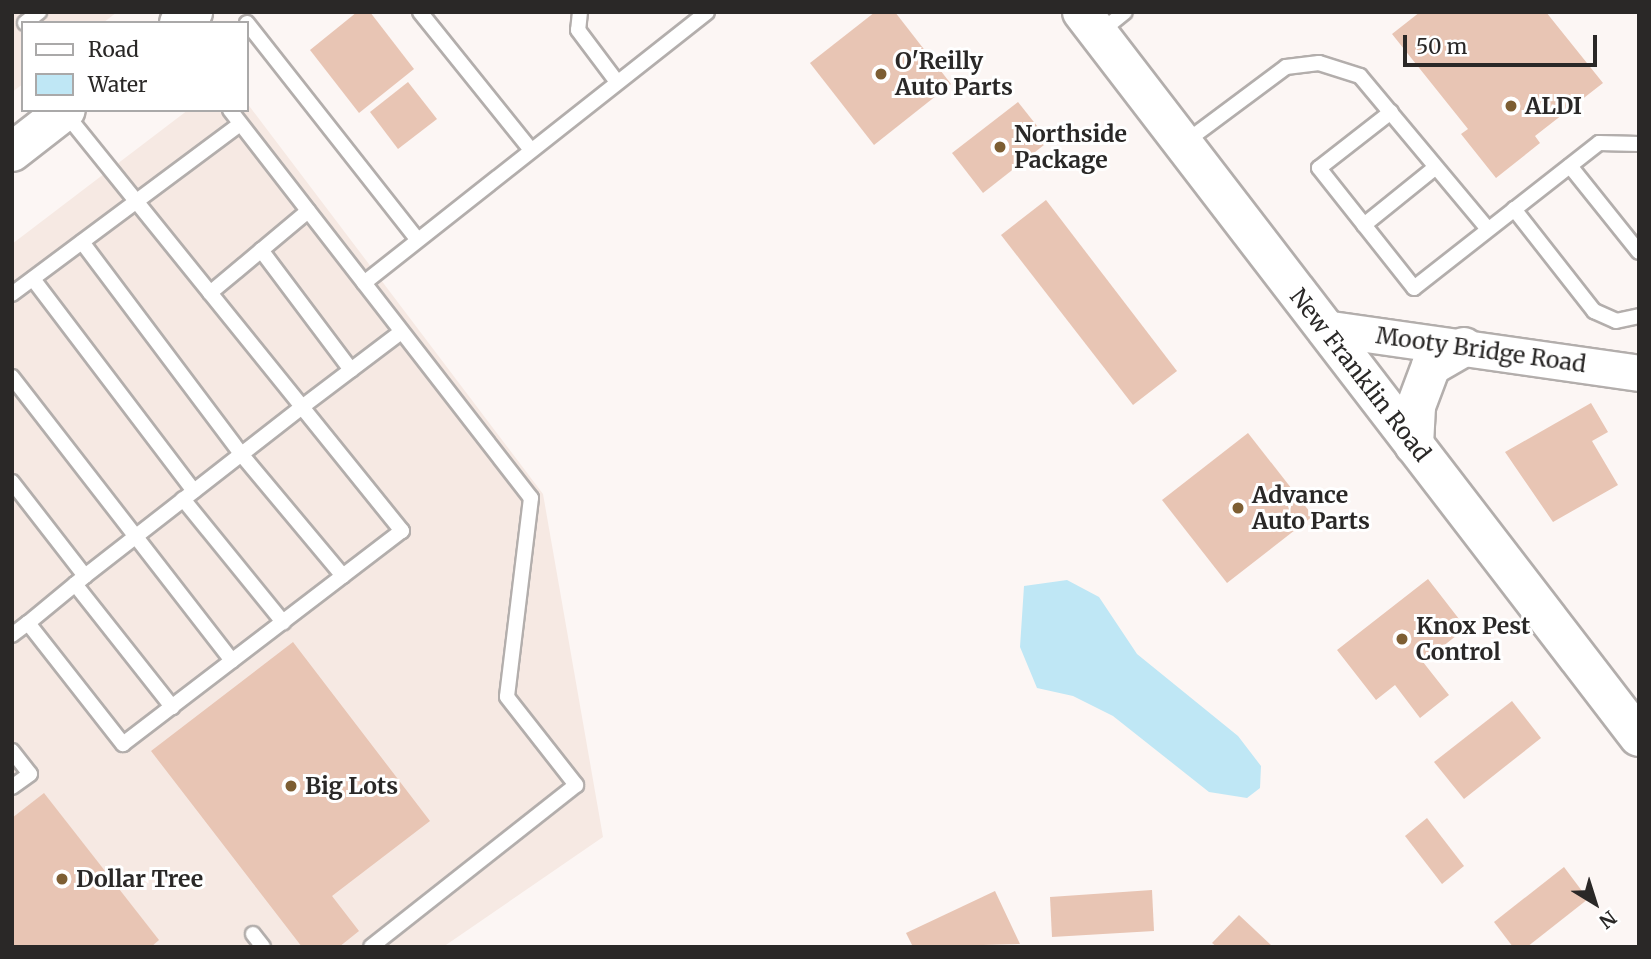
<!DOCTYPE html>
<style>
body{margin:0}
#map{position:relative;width:1651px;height:959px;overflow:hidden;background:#fcf6f4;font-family:Merriweather,serif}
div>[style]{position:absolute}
.built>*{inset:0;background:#f6e9e3}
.water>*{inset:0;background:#bfe7f5}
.building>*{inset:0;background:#e8c5b4}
.roads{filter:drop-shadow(2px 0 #b3aeac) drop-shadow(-2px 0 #b3aeac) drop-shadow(0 2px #b3aeac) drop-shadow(0 -2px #b3aeac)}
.service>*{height:14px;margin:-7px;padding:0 7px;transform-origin:7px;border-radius:7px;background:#fff}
.tertiary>*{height:35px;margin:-17.5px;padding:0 17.5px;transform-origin:17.5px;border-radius:17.5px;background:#fff}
.primary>*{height:38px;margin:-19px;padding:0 19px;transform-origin:19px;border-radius:19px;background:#fff}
.trunk>*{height:38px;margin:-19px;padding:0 19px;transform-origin:19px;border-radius:19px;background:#fff}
.dots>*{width:19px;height:19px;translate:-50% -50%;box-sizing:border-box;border:4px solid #fff;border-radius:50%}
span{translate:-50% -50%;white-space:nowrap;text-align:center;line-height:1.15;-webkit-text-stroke:6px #fff;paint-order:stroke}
.poi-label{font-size:23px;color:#2a2827;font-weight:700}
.left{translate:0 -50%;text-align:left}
.street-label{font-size:23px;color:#2a2827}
.frame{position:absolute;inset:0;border:14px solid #2a2827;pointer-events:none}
.legend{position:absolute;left:21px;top:21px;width:228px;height:91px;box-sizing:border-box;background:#fff;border:2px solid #aaa9a9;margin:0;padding:9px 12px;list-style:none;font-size:21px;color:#2a2827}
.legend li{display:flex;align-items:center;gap:14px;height:35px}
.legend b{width:35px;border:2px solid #aaa9a9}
.north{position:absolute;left:1560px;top:868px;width:70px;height:70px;-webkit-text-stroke:5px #fff;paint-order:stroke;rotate:142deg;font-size:19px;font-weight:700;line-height:28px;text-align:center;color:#2a2827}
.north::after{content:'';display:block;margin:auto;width:24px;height:32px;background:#2a2827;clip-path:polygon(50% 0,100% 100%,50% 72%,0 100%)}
.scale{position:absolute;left:1403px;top:35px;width:194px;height:32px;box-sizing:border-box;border:4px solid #2a2827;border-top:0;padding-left:9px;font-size:21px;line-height:24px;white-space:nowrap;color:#2a2827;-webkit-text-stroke:5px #fff;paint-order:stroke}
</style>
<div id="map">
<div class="built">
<i style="clip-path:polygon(12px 12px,117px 12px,103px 23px,23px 23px,23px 84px,12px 92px)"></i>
<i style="clip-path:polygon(247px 103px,543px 494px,603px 837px,443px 947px,12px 947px,12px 244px,188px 110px,247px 110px)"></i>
</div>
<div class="water">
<i style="clip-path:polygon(1067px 580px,1099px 597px,1137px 654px,1238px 736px,1261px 766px,1260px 788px,1247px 798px,1209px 792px,1113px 716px,1073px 696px,1037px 688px,1020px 647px,1024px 586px)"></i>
</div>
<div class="building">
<i style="clip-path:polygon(357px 12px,370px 12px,414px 69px,359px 113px,310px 50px)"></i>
<i style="clip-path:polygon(875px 12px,895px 12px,951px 84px,874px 145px,810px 63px)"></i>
<i style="clip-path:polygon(1420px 12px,1546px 12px,1603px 83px,1535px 136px,1540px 143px,1496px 178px,1461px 134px,1468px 129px,1392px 34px)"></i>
<i style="clip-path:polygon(408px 82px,437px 119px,398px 149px,370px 112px)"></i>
<i style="clip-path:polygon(1018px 102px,1049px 141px,983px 193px,952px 153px)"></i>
<i style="clip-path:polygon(1046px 200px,1177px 371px,1133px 405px,1001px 235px)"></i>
<i style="clip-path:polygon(1591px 403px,1608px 432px,1592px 441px,1618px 485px,1553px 522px,1505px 452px)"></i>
<i style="clip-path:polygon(1248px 433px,1313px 516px,1227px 583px,1162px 500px)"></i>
<i style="clip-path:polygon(1428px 579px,1466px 628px,1423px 662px,1449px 695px,1420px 718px,1395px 685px,1376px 700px,1337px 650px)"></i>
<i style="clip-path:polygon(293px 642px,430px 821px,332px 896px,359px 931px,339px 947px,302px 947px,151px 751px)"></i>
<i style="clip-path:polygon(1512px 701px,1541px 738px,1464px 799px,1434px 762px)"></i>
<i style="clip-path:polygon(44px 793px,159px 940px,151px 947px,12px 947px,12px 818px)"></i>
<i style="clip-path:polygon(1427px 818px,1464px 866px,1442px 884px,1405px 836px)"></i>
<i style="clip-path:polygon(1564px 867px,1588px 899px,1527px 947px,1513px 947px,1494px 922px)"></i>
<i style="clip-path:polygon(1152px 890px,1154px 931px,1052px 937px,1050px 897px)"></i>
<i style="clip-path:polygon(995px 891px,1020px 944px,913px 947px,906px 933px)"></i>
<i style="clip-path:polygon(1239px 915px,1273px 947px,1217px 947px,1212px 943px)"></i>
</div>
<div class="roads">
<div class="service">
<i style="left:420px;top:12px;width:176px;rotate:51.2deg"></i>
<i style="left:580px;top:12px;width:18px;rotate:96deg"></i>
<i style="left:578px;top:30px;width:65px;rotate:53.1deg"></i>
<i style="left:25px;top:23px;width:18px;rotate:-38deg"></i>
<i style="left:247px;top:23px;width:275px;rotate:51.8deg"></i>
<i style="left:1099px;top:33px;width:33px;rotate:-39deg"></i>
<i style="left:230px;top:110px;width:491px;rotate:52.2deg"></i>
<i style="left:531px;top:498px;width:200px;rotate:96.9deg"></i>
<i style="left:507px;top:697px;width:112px;rotate:51.9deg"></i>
<i style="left:576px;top:785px;width:261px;rotate:141.7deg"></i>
<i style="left:1391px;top:112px;width:91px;rotate:142.1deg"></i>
<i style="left:1319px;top:168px;width:153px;rotate:51.6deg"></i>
<i style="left:1414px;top:288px;width:235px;rotate:-38.1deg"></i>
<i style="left:1599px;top:143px;width:40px;rotate:1.4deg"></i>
<i style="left:65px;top:113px;width:378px;rotate:51.1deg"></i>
<i style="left:302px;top:407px;width:275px;rotate:142.1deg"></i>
<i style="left:1184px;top:143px;width:127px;rotate:-36.7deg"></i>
<i style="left:1286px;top:67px;width:33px;rotate:-7deg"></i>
<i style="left:1319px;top:63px;width:43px;rotate:17.6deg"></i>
<i style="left:1360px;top:76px;width:199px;rotate:50.1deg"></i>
<i style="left:1570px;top:166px;width:110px;rotate:51.3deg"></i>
<i style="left:1514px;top:209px;width:130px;rotate:51.9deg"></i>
<i style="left:1594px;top:311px;width:24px;rotate:24deg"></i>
<i style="left:1616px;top:321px;width:24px;rotate:-12deg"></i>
<i style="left:1364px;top:225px;width:92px;rotate:-38.9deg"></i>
<i style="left:82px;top:242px;width:265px;rotate:53.1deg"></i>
<i style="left:241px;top:454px;width:159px;rotate:50.1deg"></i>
<i style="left:261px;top:250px;width:150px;rotate:53.1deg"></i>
<i style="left:33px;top:279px;width:266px;rotate:52.8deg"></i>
<i style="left:364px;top:283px;width:437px;rotate:-38.3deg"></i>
<i style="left:210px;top:293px;width:128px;rotate:-39.9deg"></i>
<i style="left:12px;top:294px;width:284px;rotate:-36.7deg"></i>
<i style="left:12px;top:377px;width:359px;rotate:52.2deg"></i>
<i style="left:12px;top:482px;width:119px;rotate:52.2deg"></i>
<i style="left:85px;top:576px;width:74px;rotate:140.5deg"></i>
<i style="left:28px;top:623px;width:154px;rotate:51.9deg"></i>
<i style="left:123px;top:744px;width:351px;rotate:-37.4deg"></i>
<i style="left:402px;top:531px;width:159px;rotate:-128.9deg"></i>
<i style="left:302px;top:407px;width:124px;rotate:-37.1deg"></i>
<i style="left:183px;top:499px;width:159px;rotate:50.9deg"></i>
<i style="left:75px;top:584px;width:157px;rotate:51.7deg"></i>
<i style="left:12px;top:635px;width:20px;rotate:-37deg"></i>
<i style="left:12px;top:751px;width:29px;rotate:52deg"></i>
<i style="left:30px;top:774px;width:22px;rotate:144deg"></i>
<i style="left:253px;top:934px;width:16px;rotate:52deg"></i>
</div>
<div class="tertiary">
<i style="left:1324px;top:328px;width:318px;rotate:8.1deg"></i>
</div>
<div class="primary">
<i style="left:179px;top:23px;width:18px;rotate:-38deg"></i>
<i style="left:12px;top:152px;width:68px;rotate:-37.9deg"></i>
</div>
<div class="trunk">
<i style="left:1082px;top:12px;width:914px;rotate:52.47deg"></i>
<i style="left:1414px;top:445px;width:39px;rotate:-87deg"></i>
<i style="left:1416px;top:406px;width:43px;rotate:-69.4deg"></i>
<i style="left:1431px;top:366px;width:38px;rotate:-30deg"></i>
</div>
</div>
<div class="dots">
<i style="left:881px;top:74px;background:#7d5e33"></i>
<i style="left:1511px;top:106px;background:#7d5e33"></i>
<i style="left:1000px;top:147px;background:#7d5e33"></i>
<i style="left:1238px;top:508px;background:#7d5e33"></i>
<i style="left:1402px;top:639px;background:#7d5e33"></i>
<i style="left:291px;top:786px;background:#7d5e33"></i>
<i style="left:62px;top:879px;background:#7d5e33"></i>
</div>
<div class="poi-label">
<span class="left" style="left:895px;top:74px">O'Reilly<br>Auto Parts</span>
<span class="left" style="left:1525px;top:106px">ALDI</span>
<span class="left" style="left:1014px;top:147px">Northside<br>Package</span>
<span class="left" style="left:1252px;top:508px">Advance<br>Auto Parts</span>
<span class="left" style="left:1416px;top:639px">Knox Pest<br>Control</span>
<span class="left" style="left:305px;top:786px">Big Lots</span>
<span class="left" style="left:76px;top:879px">Dollar Tree</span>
</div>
<div class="street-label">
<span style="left:1481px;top:350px;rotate:8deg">Mooty Bridge Road</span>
<span style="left:1360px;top:375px;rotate:52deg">New Franklin Road</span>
</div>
<div class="frame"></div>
<ul class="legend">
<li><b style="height:9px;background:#fff"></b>Road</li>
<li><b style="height:19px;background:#bfe7f5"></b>Water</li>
</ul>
<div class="north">N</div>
<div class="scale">50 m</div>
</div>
